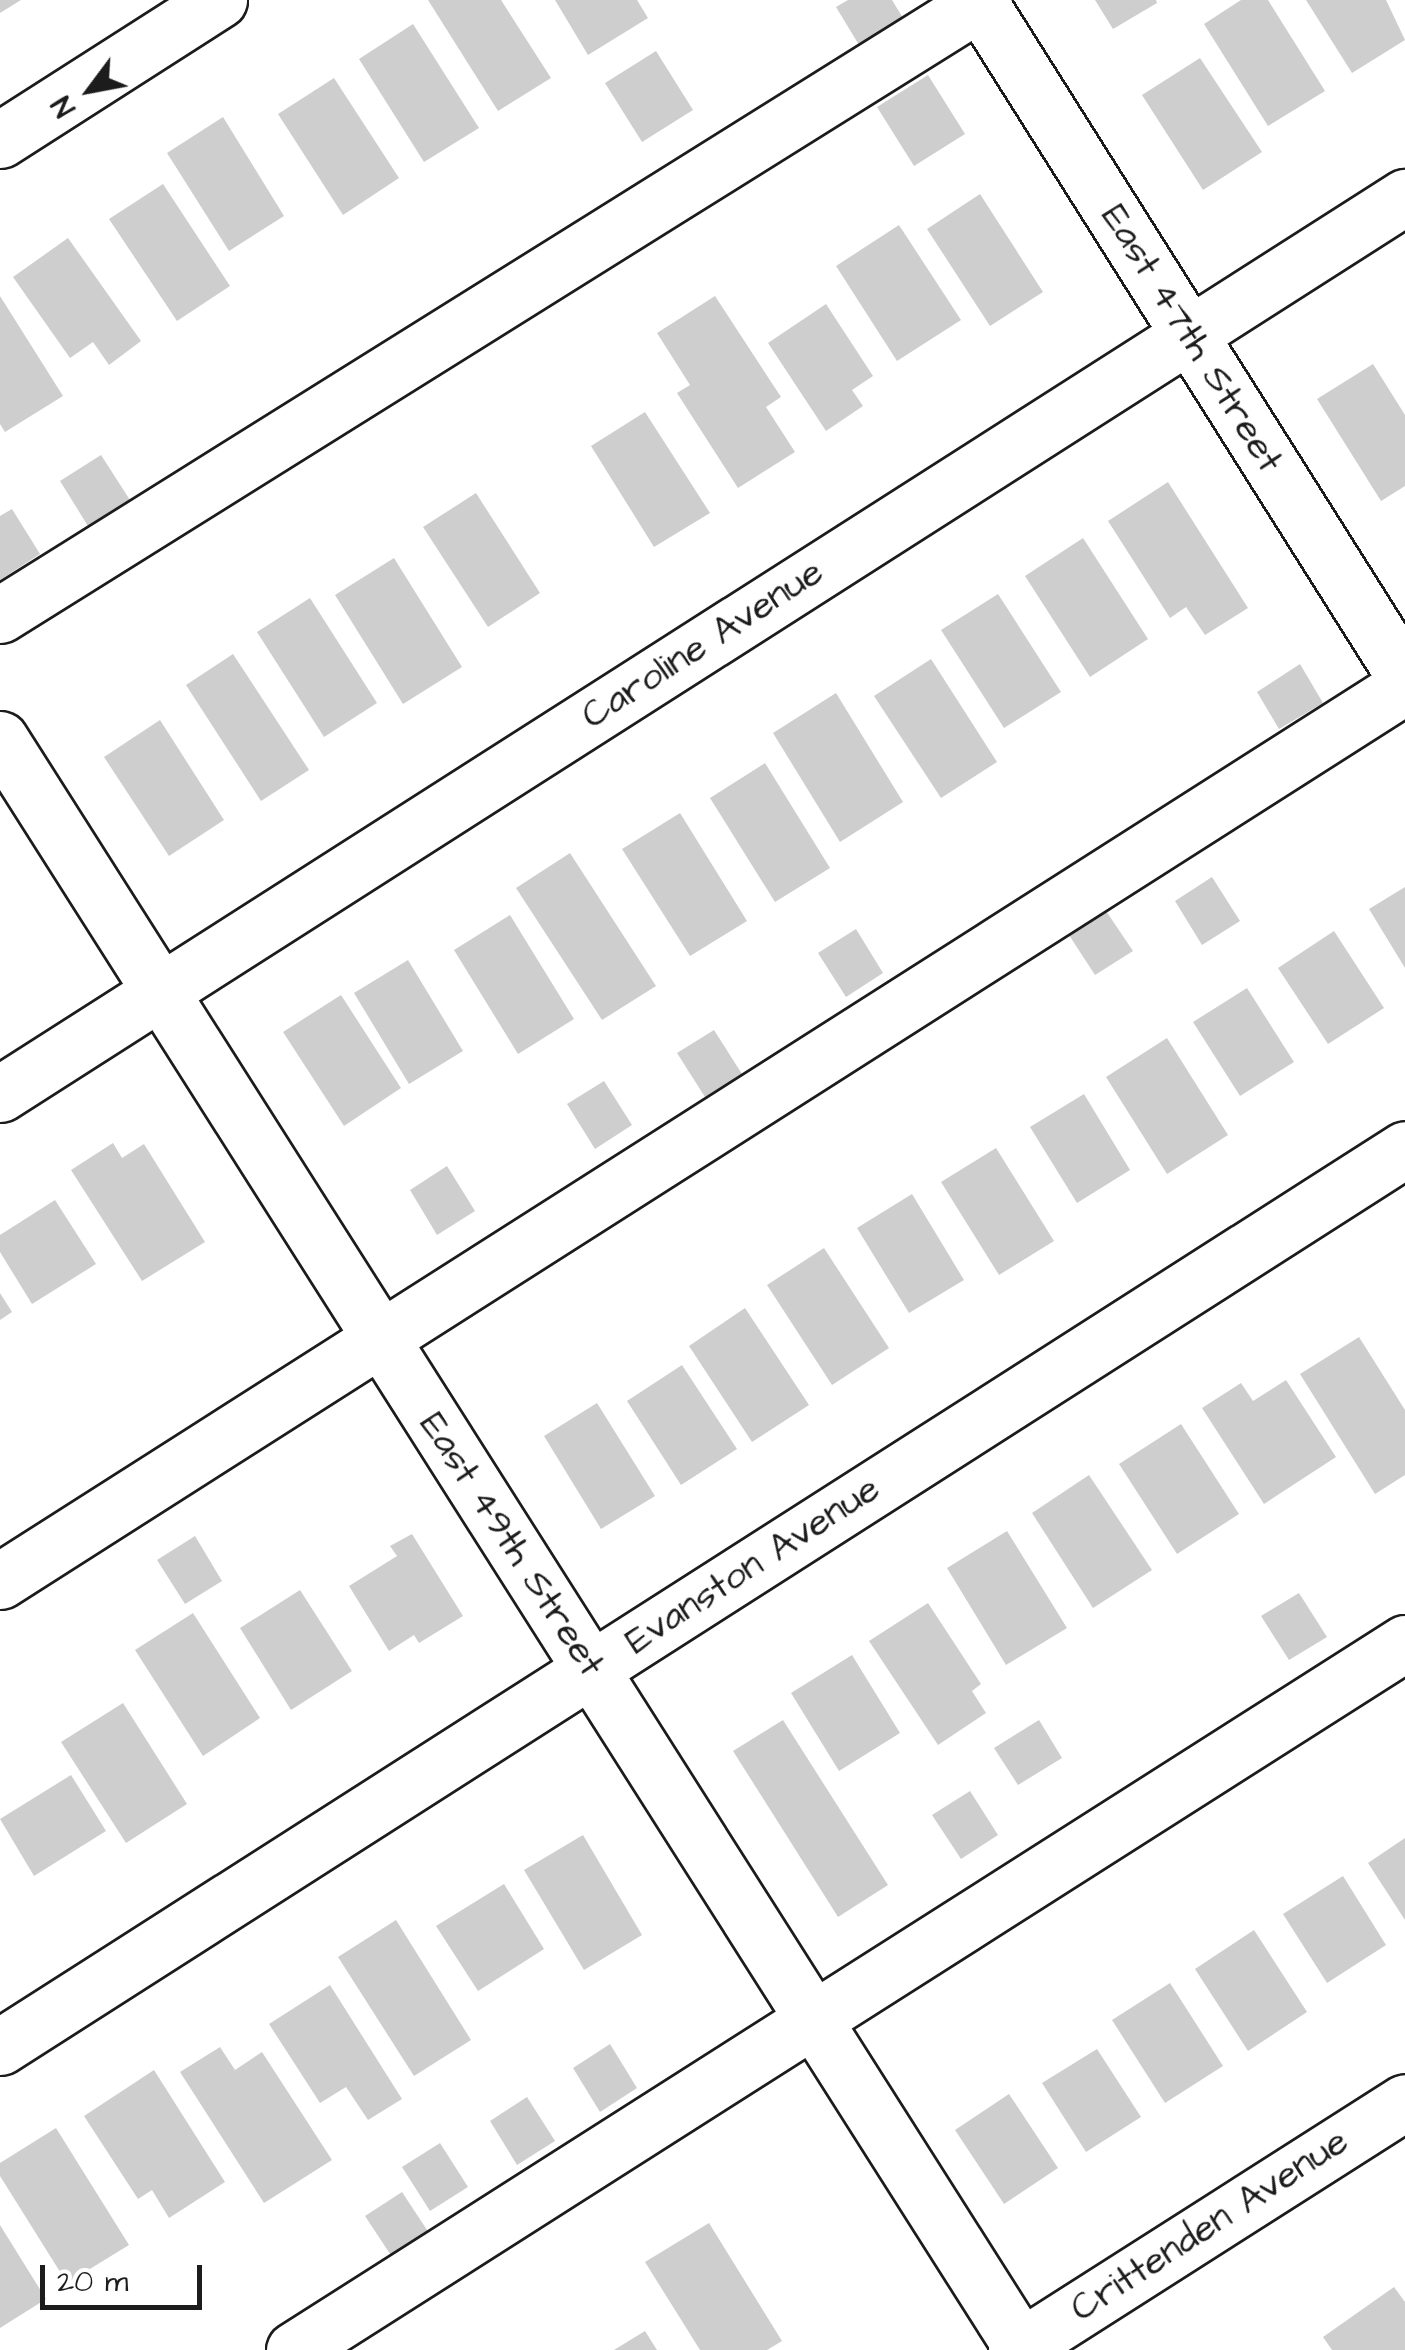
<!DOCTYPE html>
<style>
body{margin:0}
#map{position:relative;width:1405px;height:2350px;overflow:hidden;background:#fff;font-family:"Architects Daughter",sans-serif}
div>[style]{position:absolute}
.building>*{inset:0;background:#cecece}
.roads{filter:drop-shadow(2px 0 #1c1c1c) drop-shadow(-2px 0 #1c1c1c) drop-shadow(0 2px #1c1c1c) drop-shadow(0 -2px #1c1c1c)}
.minor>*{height:55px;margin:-27.5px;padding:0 27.5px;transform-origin:27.5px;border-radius:27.5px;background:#fff}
span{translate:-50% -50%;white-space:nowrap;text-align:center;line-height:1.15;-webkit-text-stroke:10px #fff;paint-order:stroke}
.street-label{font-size:38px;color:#1c1c1c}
.north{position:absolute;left:40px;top:40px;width:100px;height:100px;-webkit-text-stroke:8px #fff;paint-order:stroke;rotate:238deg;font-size:28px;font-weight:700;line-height:40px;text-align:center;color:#1c1c1c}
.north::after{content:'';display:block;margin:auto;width:35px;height:45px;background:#1c1c1c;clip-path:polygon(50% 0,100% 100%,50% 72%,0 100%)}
.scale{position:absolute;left:40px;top:2265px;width:162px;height:45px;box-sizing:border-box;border:5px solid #1c1c1c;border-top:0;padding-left:12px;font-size:30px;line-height:35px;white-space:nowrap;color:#1c1c1c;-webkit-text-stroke:8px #fff;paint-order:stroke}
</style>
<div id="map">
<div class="building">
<i style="clip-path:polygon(0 0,21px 0,0 13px)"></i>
<i style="clip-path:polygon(428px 0,501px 0,551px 78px,498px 111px)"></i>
<i style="clip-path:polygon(555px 0,637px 0,648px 18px,588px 55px)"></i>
<i style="clip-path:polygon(848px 0,892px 0,903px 18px,859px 45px,836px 7px)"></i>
<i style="clip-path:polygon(1095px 0,1156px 0,1157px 3px,1113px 29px)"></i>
<i style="clip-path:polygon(1241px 0,1268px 0,1325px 91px,1268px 126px,1204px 24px)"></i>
<i style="clip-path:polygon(1306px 0,1386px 0,1405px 40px,1352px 73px)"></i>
<i style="clip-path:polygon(413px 24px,479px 128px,424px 162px,359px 59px)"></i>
<i style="clip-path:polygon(656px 51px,693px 110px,642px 142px,605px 83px)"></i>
<i style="clip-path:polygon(1200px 58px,1262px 152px,1203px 190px,1142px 95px)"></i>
<i style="clip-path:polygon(928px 75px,965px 134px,914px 166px,877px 107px)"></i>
<i style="clip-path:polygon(334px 78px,399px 178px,343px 215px,278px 114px)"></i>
<i style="clip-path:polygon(223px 117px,284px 216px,229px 251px,167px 153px)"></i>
<i style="clip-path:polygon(163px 184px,230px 286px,177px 321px,109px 219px)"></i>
<i style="clip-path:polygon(980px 194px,1043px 292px,990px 326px,927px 229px)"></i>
<i style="clip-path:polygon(899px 225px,961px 320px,897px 361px,836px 266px)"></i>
<i style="clip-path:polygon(68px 238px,141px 341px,109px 365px,93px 342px,70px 358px,13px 277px)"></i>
<i style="clip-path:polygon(0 296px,63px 396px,5px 432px,0 424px)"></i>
<i style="clip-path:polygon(715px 296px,781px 397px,766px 407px,795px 452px,738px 488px,677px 393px,690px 385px,657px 333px)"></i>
<i style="clip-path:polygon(826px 304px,873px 376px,852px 390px,863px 406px,826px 431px,768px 343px)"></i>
<i style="clip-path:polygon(1373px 364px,1405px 415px,1405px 486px,1381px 501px,1317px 399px)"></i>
<i style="clip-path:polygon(645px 412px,710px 513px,654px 547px,591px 446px)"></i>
<i style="clip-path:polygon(101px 455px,130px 500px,88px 526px,60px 481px)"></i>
<i style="clip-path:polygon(1168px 482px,1248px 608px,1205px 635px,1186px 607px,1170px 618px,1108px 521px)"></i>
<i style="clip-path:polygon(476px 493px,540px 593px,488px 627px,423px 527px)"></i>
<i style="clip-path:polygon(12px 509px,40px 554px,0 580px,0 516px)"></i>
<i style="clip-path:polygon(1083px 538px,1148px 639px,1090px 677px,1025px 576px)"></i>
<i style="clip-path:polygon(394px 558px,462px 667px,403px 704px,335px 595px)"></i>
<i style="clip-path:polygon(998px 594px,1061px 692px,1004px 728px,941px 630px)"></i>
<i style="clip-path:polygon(310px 598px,377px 703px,324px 737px,257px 632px)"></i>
<i style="clip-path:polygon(233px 654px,309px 770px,261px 801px,186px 685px)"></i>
<i style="clip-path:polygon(931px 659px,997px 762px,941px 798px,874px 696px)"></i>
<i style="clip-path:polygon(1300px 664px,1323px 703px,1279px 729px,1257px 692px)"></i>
<i style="clip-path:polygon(836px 693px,903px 802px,840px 842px,773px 733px)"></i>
<i style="clip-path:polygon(160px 720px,224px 820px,169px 856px,104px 757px)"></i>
<i style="clip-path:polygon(765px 763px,830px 868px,775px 902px,710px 798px)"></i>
<i style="clip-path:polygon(680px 813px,747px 921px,690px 956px,622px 849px)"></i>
<i style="clip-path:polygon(570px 853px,656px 986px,602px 1020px,516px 888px)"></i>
<i style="clip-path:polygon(1212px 877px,1240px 921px,1202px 945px,1175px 901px)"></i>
<i style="clip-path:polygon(1405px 887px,1405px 968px,1369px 909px)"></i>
<i style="clip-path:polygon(1104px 908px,1133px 951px,1095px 975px,1067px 932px)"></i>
<i style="clip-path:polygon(510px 915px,574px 1019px,518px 1054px,454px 950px)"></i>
<i style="clip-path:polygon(856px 929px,883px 973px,846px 997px,818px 953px)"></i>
<i style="clip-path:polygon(1334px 931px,1384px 1008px,1328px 1044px,1278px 968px)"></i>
<i style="clip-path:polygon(408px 960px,463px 1051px,409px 1084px,354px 993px)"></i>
<i style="clip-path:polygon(1247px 988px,1294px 1062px,1240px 1096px,1193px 1022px)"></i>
<i style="clip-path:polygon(341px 995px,401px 1088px,344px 1126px,283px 1032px)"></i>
<i style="clip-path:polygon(714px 1030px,742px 1074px,705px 1097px,677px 1053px)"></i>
<i style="clip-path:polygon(1167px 1038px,1228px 1135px,1167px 1174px,1106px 1077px)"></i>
<i style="clip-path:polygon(604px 1081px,632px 1125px,595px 1149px,567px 1104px)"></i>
<i style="clip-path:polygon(1084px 1094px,1130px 1170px,1077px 1203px,1030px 1127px)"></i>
<i style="clip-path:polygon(113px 1143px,122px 1158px,144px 1144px,205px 1242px,142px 1281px,71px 1170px)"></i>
<i style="clip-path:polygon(996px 1148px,1054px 1241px,999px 1275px,941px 1182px)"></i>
<i style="clip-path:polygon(447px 1166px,475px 1211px,437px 1235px,410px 1190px)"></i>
<i style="clip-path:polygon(912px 1194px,964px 1280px,909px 1313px,857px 1228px)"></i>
<i style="clip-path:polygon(55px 1200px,96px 1264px,32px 1304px,0 1252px,0 1235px)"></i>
<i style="clip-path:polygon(824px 1248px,889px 1348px,832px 1385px,767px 1285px)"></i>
<i style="clip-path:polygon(0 1293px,12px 1312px,0 1320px)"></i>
<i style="clip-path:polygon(745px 1308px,809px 1405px,752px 1442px,689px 1346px)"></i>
<i style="clip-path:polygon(1359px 1337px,1405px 1410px,1405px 1475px,1375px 1494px,1300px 1374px)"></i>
<i style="clip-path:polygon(682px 1365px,737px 1449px,681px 1485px,627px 1401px)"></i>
<i style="clip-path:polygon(1286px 1380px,1336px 1457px,1264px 1504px,1202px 1408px,1241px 1383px,1253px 1401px)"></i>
<i style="clip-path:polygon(597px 1403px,655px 1496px,601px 1529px,544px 1436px)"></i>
<i style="clip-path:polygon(1181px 1424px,1239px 1514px,1177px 1554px,1119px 1464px)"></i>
<i style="clip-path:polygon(1089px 1475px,1152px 1570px,1093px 1608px,1032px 1513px)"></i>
<i style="clip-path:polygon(1007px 1531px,1067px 1628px,1006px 1665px,947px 1568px)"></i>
<i style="clip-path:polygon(412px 1534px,463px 1616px,419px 1643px,414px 1635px,389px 1651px,349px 1586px,397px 1556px,390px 1546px)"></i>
<i style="clip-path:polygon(195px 1536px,222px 1581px,185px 1604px,157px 1560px)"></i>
<i style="clip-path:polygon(300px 1590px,352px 1671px,291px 1710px,240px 1628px)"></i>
<i style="clip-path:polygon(1299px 1593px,1327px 1637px,1289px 1660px,1261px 1616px)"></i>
<i style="clip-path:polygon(928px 1603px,981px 1684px,972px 1691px,986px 1713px,938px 1745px,869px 1641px)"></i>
<i style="clip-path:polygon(193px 1613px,260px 1718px,203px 1756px,135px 1650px)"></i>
<i style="clip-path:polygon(852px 1655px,900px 1733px,839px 1771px,791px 1693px)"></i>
<i style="clip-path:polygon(123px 1703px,187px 1804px,126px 1843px,61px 1742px)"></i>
<i style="clip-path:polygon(783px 1720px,888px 1885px,838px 1917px,733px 1751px)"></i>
<i style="clip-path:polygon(1039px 1720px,1062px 1758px,1018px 1785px,994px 1748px)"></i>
<i style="clip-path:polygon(71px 1775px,106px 1831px,34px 1876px,0 1819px)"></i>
<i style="clip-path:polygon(970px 1791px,998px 1835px,961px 1859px,932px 1815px)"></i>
<i style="clip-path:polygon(583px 1835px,642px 1935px,584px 1970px,524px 1870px)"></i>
<i style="clip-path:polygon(1405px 1838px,1405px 1920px,1368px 1863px)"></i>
<i style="clip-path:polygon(1343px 1876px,1386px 1945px,1327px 1983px,1283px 1914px)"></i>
<i style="clip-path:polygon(504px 1884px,544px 1949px,478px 1991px,436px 1926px)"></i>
<i style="clip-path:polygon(396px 1920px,471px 2040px,414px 2076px,338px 1957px)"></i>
<i style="clip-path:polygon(1254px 1930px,1307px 2012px,1248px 2051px,1195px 1969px)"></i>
<i style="clip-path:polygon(1170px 1983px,1223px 2066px,1165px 2103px,1112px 2020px)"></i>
<i style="clip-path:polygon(330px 1985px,402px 2099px,368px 2120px,346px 2087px,320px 2103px,269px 2024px)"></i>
<i style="clip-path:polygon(610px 2044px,637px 2088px,600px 2112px,573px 2068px)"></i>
<i style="clip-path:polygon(220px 2047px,235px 2070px,262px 2052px,332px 2160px,264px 2203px,180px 2072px)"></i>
<i style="clip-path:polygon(1097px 2049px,1141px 2117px,1086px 2152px,1042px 2083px)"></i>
<i style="clip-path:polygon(154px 2070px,225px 2182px,169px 2218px,152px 2190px,138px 2199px,84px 2116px)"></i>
<i style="clip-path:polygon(1009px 2094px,1058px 2168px,1004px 2204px,955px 2130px)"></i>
<i style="clip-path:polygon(527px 2097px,555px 2141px,517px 2165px,490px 2121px)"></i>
<i style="clip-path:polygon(56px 2128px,129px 2245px,67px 2283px,0 2176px,0 2163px)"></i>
<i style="clip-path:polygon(440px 2143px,468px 2187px,430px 2211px,402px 2167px)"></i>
<i style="clip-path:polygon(402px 2192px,431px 2236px,394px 2260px,365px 2216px)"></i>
<i style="clip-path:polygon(709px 2223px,782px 2341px,767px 2350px,700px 2350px,645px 2262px)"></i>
<i style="clip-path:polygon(0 2225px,46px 2299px,0 2328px)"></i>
<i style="clip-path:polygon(1394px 2287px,1405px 2302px,1405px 2350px,1332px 2350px,1323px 2337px)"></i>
<i style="clip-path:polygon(645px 2331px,657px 2350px,614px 2350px)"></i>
</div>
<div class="roads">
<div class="minor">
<i style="left:978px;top:0;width:800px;rotate:57.76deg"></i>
<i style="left:0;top:140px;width:260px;rotate:-32.6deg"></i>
<i style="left:0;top:615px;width:1160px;rotate:-32.01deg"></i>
<i style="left:0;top:739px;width:1908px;rotate:57.58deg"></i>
<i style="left:0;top:1094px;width:1667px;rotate:-32.56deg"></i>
<i style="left:0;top:1581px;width:1666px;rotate:-32.5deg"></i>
<i style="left:0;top:2047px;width:1667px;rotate:-32.58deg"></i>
<i style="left:294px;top:2350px;width:1317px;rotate:-32.47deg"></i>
<i style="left:1016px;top:2350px;width:461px;rotate:-32.5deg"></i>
</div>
</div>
<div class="street-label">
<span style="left:1191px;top:339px;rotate:58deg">East 47th Street</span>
<span style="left:703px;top:645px;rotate:-33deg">Caroline Avenue</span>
<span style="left:511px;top:1545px;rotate:57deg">East 49th Street</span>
<span style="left:753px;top:1566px;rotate:-33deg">Evanston Avenue</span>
<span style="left:1210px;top:2226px;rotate:-33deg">Crittenden Avenue</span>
</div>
<div class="north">N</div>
<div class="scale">20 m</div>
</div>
